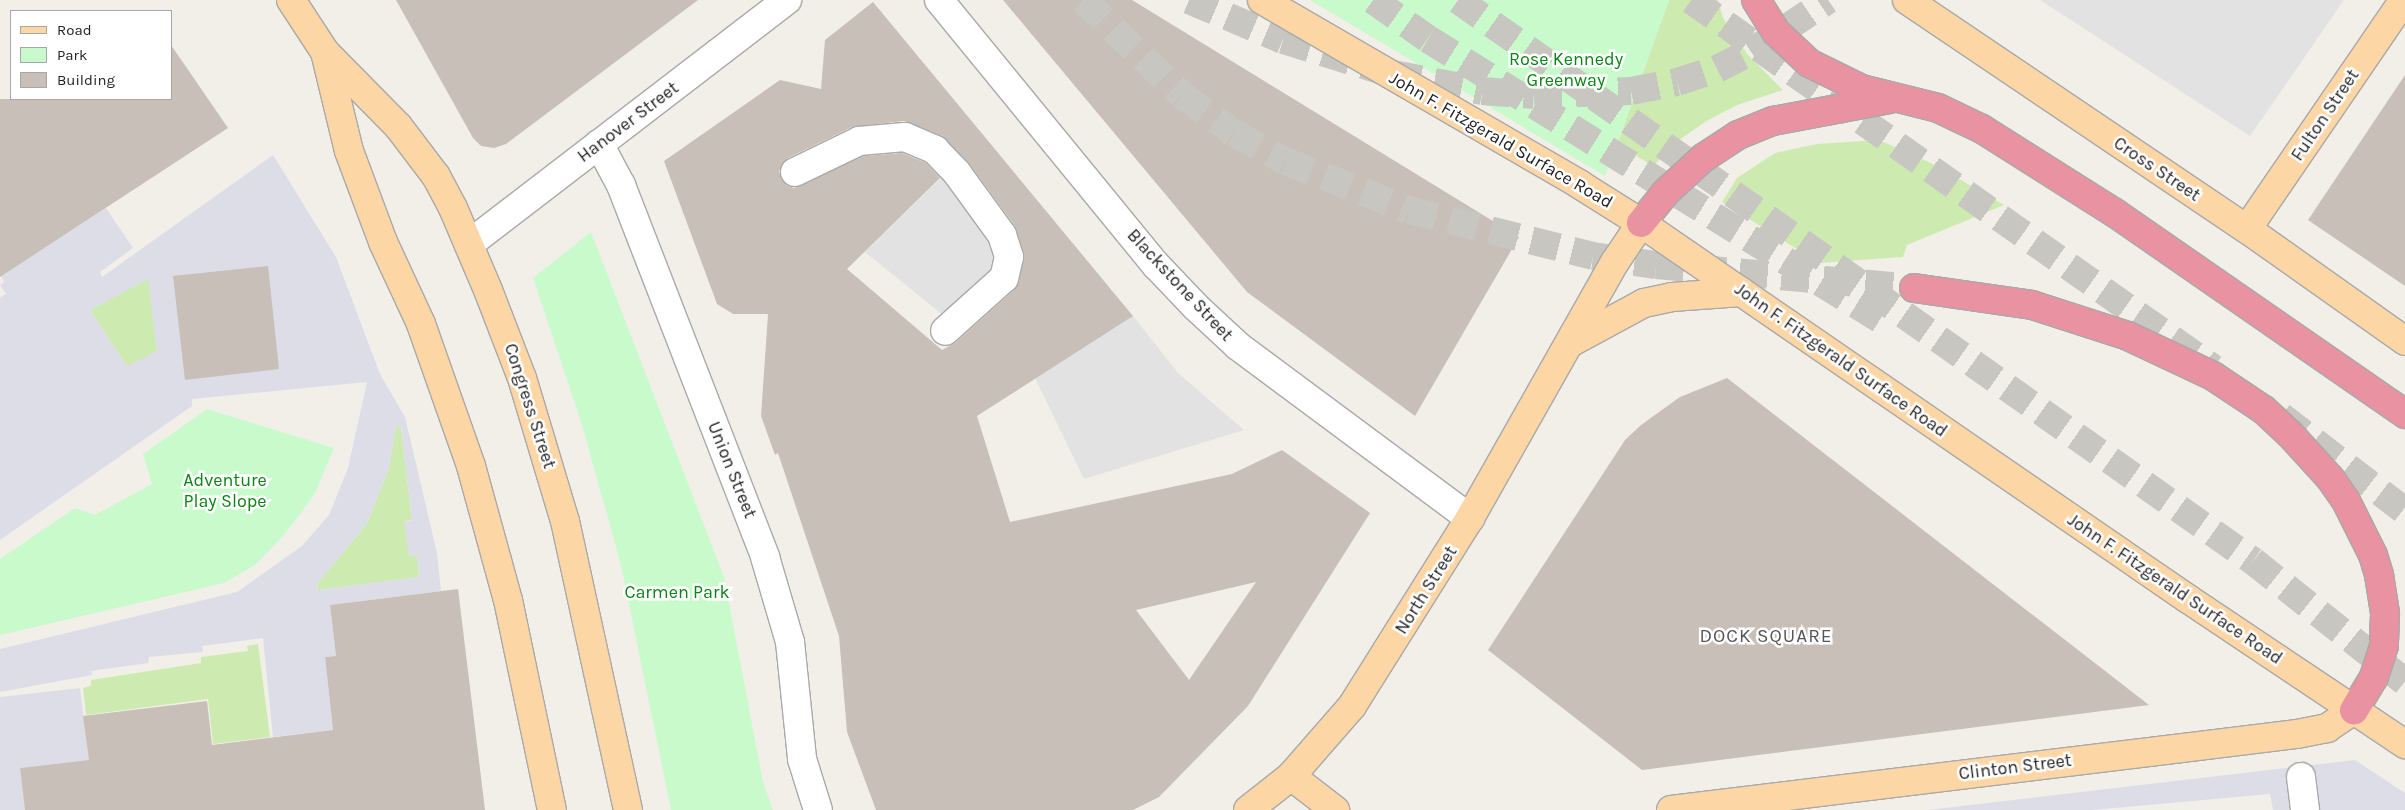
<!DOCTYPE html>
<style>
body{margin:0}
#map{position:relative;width:2405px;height:810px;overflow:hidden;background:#f2efe9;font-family:Karla,sans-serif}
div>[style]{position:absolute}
.grass>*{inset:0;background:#cdebb0}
.park>*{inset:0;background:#c8facc}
.parking>*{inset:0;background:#e2e2e2}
.plaza>*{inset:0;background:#dddde8}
.building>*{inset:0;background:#c7bfb8}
.highway-tunnel>*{height:28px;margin-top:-14px;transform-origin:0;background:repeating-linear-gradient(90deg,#c8c6c1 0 28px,transparent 0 42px)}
.roads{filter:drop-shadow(1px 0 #a9a9a9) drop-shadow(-1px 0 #a9a9a9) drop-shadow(0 1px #a9a9a9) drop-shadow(0 -1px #a9a9a9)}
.minor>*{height:28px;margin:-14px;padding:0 14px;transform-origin:14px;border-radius:14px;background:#fff}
.major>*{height:28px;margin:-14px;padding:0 14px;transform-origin:14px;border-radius:14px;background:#fcd6a4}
.highway>*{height:28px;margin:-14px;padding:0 14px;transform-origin:14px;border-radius:14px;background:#e892a2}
span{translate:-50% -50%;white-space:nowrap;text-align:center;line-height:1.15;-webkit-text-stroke:5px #fff;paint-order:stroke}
.park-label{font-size:18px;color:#0c8416}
.street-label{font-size:18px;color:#222}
.neighbourhood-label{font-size:19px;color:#555;letter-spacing:1px}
.legend{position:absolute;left:10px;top:10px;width:162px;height:90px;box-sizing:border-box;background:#fff;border:1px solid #a7a7a7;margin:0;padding:6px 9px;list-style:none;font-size:15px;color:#222}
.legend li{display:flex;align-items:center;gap:10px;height:25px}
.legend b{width:25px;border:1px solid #a7a7a7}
</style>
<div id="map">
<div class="grass">
<i style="clip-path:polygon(1669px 0,1718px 0,1723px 18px,1748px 55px,1783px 90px,1737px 105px,1705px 122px,1679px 140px,1653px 166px,1617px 144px)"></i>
<i style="clip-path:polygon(1879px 140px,1935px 165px,2004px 205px,1907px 245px,1903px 257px,1819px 263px,1722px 202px,1737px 178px,1775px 153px,1817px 144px)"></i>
<i style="clip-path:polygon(149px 278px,157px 352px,127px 367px,90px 310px)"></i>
<i style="clip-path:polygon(396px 426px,401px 427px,412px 520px,405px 521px,417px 556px,419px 577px,318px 590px,317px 584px,367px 523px,389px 468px)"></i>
<i style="clip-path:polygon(258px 644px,270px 737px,213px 744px,208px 699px,86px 715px,83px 688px,91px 686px,91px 680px,201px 663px,201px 657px,248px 651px,247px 646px)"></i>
</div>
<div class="park">
<i style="clip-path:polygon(1310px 0,1669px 0,1605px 176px)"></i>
<i style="clip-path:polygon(591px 232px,724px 577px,763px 782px,773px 810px,671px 810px,621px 565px,582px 425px,533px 278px)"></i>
<i style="clip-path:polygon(207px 409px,334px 448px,314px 495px,284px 535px,255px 565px,224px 583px,0 635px,0 559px,75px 508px,95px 515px,152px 484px,143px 454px)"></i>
</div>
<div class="parking">
<i style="clip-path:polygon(2040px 0,2344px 0,2250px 136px)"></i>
<i style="clip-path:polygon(945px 174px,982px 224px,997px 257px,997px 274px,948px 319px,865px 252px)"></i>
<i style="clip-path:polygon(1133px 316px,1178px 373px,1244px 430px,1084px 479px,1035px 378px)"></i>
</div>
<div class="plaza">
<i style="clip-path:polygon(evenodd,273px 155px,336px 257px,380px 374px,405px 417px,437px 553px,441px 591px,330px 605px,336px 656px,325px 657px,333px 730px,273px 737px,263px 638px,202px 646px,203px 652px,149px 657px,148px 663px,91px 671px,92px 675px,0 692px,0 649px,237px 592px,302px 546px,329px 515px,348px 468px,367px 382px,192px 399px,192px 406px,0 540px,0 298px,6px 294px,0 285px,4px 282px,1px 276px,106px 208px,133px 248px,100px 272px,102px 277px,273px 155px,148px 279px,157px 351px,127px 366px,90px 310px,148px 279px,273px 155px,396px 426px,401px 427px,412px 520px,404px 522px,409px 556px,417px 556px,419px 577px,318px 590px,317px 584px,367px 523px,389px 468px,396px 426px)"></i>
<i style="clip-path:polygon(80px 688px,89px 760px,20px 768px,25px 810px,0 810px,0 697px)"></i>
<i style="clip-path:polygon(2355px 760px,2405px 793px,2405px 810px,2273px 810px,2270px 794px,2093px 810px,1928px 810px)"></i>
</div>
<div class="building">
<i style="clip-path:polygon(396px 0,698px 0,506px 144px,494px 148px,481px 146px,473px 138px)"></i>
<i style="clip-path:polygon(1003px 0,1132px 0,1519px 237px,1415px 416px,1247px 292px)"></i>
<i style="clip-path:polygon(evenodd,873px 2px,1133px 316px,977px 416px,1010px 522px,1232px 474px,1282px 450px,1370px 513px,1248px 706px,1159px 797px,1133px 810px,876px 810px,847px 732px,839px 636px,778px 453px,775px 455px,761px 416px,768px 314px,733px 314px,717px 304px,664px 161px,780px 80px,821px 89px,825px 40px,873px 2px,904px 121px,942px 136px,968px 162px,1015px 226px,1024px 253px,1019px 282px,1014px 290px,955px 343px,942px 350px,847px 269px,940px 178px,926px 163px,902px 153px,863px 156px,794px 188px,786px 185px,779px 171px,788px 158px,852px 127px,904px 121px,873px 2px,1256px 582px,1189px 680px,1136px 610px,1256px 582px)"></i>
<i style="clip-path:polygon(171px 45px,228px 128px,0 277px,0 99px,171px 99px)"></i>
<i style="clip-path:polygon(2405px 75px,2405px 286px,2308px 220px)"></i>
<i style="clip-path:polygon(268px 266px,279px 369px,185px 380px,173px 276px)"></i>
<i style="clip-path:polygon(1727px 378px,2149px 705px,1642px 770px,1488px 650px,1625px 440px,1641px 425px,1680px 397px)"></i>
<i style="clip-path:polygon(458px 589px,485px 810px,25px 810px,20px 768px,89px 760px,83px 716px,207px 701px,212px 745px,333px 730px,325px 657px,336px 656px,330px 605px)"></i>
</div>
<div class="highway-tunnel">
<i style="left:1083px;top:0;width:137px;rotate:43.8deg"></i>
<i style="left:1182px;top:95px;width:64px;rotate:36.2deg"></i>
<i style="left:1234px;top:133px;width:58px;rotate:28.8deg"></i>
<i style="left:1285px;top:161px;width:133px;rotate:21.6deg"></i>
<i style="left:1409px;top:210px;width:190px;rotate:14deg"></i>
<i style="left:1593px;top:256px;width:64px;rotate:8.1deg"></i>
<i style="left:1656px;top:265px;width:259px;rotate:5.1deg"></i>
<i style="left:1189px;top:0;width:102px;rotate:23.1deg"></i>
<i style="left:1283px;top:40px;width:115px;rotate:17.2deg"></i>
<i style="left:1393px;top:74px;width:91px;rotate:10.8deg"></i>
<i style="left:1482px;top:91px;width:52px;rotate:4.4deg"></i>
<i style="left:1534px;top:95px;width:97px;rotate:-2.4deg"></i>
<i style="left:1631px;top:91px;width:47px;rotate:-11.1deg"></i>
<i style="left:1677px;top:82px;width:42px;rotate:-18deg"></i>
<i style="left:1717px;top:69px;width:38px;rotate:-27deg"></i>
<i style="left:1751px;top:52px;width:93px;rotate:-34deg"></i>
<i style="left:1373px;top:0;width:67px;rotate:35.3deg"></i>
<i style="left:1428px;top:39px;width:539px;rotate:31.8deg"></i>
<i style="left:1458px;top:0;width:973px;rotate:35.21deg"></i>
<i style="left:2253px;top:561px;width:194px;rotate:38.5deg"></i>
<i style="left:1691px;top:0;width:639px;rotate:35.18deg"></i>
<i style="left:2281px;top:416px;width:156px;rotate:37.5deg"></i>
</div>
<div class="roads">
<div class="minor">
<i style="left:939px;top:0;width:343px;rotate:50.7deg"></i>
<i style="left:1156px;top:265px;width:58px;rotate:46.4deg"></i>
<i style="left:1196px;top:307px;width:57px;rotate:42.9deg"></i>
<i style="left:1238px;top:346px;width:289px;rotate:36.6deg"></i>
<i style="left:599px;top:144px;width:47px;rotate:61.8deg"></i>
<i style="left:621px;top:185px;width:399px;rotate:68.8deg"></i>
<i style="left:765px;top:557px;width:89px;rotate:73.6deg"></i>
<i style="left:790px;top:642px;width:118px;rotate:84.1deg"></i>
<i style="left:802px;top:759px;width:53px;rotate:72.6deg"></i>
<i style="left:795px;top:172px;width:71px;rotate:-25.8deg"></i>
<i style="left:859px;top:141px;width:46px;rotate:-5deg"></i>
<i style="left:905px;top:137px;width:33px;rotate:23deg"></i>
<i style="left:935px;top:150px;width:32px;rotate:46deg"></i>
<i style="left:957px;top:173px;width:77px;rotate:54deg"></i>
<i style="left:1002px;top:235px;width:23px;rotate:72deg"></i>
<i style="left:1009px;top:257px;width:22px;rotate:103deg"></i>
<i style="left:1004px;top:278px;width:79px;rotate:138.1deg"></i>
<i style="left:469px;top:244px;width:401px;rotate:-37.5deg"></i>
<i style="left:2301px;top:777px;width:33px;rotate:83deg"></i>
</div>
<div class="major">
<i style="left:291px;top:0;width:62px;rotate:56.8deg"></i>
<i style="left:325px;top:52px;width:104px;rotate:45.4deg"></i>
<i style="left:398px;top:126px;width:63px;rotate:52.8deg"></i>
<i style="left:436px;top:176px;width:36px;rotate:62deg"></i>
<i style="left:453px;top:208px;width:89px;rotate:66.9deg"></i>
<i style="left:488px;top:290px;width:94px;rotate:68.9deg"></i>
<i style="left:522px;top:378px;width:149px;rotate:73.3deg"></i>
<i style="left:565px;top:521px;width:296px;rotate:77.7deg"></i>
<i style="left:1262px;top:0;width:367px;rotate:30.1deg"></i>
<i style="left:1579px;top:184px;width:73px;rotate:32.2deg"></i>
<i style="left:1641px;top:223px;width:664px;rotate:34.5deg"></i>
<i style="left:2188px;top:599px;width:261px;rotate:33.8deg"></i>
<i style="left:1907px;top:0;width:410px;rotate:34deg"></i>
<i style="left:2247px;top:229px;width:194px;rotate:35.3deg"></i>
<i style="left:325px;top:52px;width:102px;rotate:76.4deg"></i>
<i style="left:349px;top:151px;width:97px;rotate:69.5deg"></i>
<i style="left:383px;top:242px;width:90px;rotate:65.1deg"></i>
<i style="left:421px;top:324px;width:151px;rotate:70.6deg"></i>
<i style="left:471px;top:466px;width:139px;rotate:74.6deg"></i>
<i style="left:508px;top:600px;width:215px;rotate:78.2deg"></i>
<i style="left:2247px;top:229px;width:278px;rotate:-55.6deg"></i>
<i style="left:1570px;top:343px;width:84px;rotate:-28.4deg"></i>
<i style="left:1644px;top:303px;width:29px;rotate:-12deg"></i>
<i style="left:1672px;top:297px;width:70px;rotate:-4.1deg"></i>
<i style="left:1291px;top:776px;width:56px;rotate:37.7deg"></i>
<i style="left:1248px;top:810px;width:55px;rotate:-38.3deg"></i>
<i style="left:1291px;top:776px;width:93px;rotate:-48.9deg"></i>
<i style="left:1352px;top:706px;width:222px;rotate:-57.9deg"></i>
<i style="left:1470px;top:518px;width:294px;rotate:-60.5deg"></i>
<i style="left:1615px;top:262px;width:47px;rotate:-56.3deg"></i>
<i style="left:1671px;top:810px;width:631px;rotate:-6.92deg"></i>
<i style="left:2297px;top:734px;width:31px;rotate:-11deg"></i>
<i style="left:2327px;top:728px;width:32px;rotate:-34deg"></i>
</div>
<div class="highway">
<i style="left:1756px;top:0;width:38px;rotate:58deg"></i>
<i style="left:1776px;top:32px;width:45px;rotate:43.2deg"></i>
<i style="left:1809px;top:63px;width:59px;rotate:26.1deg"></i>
<i style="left:1862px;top:89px;width:78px;rotate:14deg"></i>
<i style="left:1938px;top:108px;width:49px;rotate:25.5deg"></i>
<i style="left:1982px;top:129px;width:157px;rotate:32.3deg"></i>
<i style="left:2115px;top:213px;width:353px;rotate:34.7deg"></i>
<i style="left:1641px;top:223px;width:38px;rotate:-51deg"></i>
<i style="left:1665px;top:193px;width:52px;rotate:-42.6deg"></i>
<i style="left:1703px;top:158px;width:42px;rotate:-33.3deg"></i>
<i style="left:1738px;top:135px;width:38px;rotate:-22deg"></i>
<i style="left:1773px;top:121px;width:119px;rotate:-10.6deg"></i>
<i style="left:1914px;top:288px;width:119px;rotate:8.2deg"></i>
<i style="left:2032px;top:305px;width:101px;rotate:17.9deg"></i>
<i style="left:2128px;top:336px;width:94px;rotate:25.2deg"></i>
<i style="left:2213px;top:376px;width:61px;rotate:33.7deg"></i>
<i style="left:2264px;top:410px;width:34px;rotate:43deg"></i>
<i style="left:2289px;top:433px;width:61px;rotate:47.7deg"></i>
<i style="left:2330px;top:478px;width:28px;rotate:55deg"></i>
<i style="left:2346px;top:501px;width:60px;rotate:63.4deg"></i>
<i style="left:2373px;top:555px;width:21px;rotate:73deg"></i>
<i style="left:2379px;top:575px;width:39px;rotate:81deg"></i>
<i style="left:2385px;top:614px;width:32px;rotate:92deg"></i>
<i style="left:2384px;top:646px;width:33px;rotate:108deg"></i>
<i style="left:2374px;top:677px;width:39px;rotate:121deg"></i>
</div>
</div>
<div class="park-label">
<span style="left:1566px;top:70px">Rose Kennedy<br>Greenway</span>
<span style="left:225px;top:491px">Adventure<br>Play Slope</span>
<span style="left:677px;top:592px">Carmen Park</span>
</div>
<div class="street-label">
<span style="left:2325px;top:115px;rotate:-56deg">Fulton Street</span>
<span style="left:628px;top:122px;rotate:-37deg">Hanover Street</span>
<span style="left:1501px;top:140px;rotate:30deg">John F. Fitzgerald Surface Road</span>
<span style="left:2157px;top:169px;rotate:34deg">Cross Street</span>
<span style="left:1180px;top:285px;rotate:47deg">Blackstone Street</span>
<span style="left:1841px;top:360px;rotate:35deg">John F. Fitzgerald Surface Road</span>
<span style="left:530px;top:406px;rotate:72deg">Congress Street</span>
<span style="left:732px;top:470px;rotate:68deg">Union Street</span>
<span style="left:2175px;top:589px;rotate:34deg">John F. Fitzgerald Surface Road</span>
<span style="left:1426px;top:590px;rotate:-58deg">North Street</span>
<span style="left:2015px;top:767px;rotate:-7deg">Clinton Street</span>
</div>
<div class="neighbourhood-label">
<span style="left:1766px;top:637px">DOCK SQUARE</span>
</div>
<ul class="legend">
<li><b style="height:6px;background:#fcd6a4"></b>Road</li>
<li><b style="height:14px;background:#c8facc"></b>Park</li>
<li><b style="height:14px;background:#c7bfb8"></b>Building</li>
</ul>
</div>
